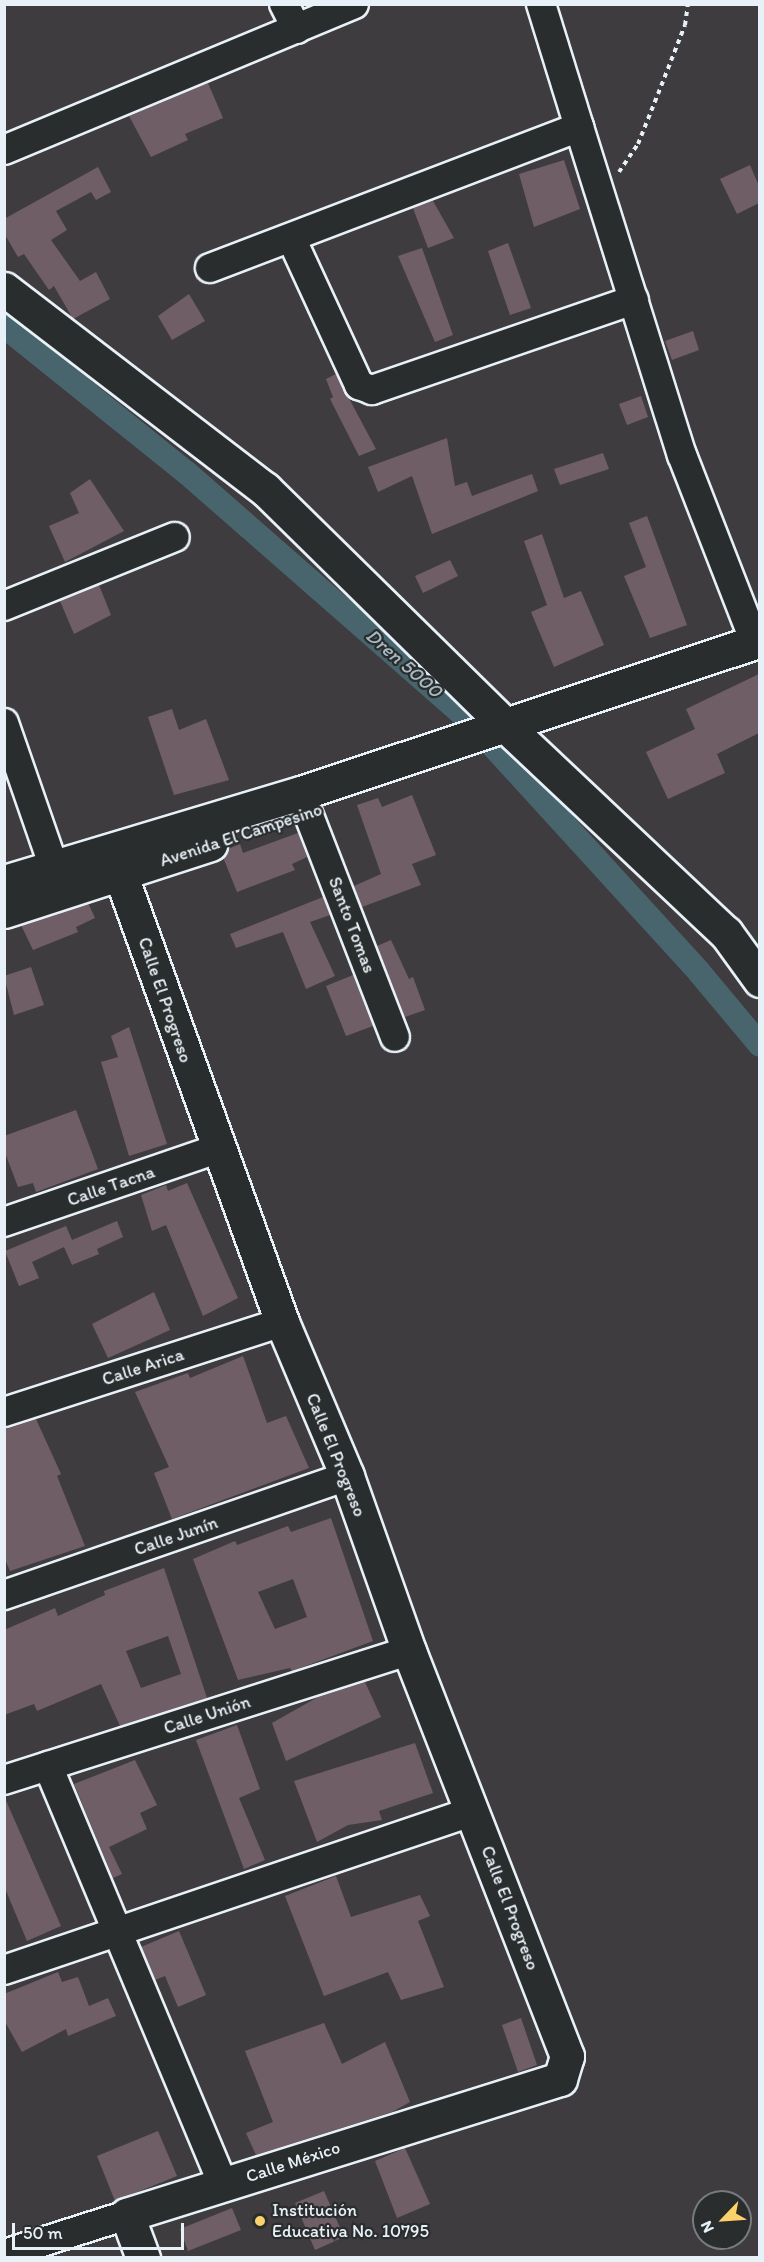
<!DOCTYPE html>
<meta charset="utf-8">
<style>
body{margin:0}
#map{position:relative;width:764px;height:2262px;overflow:hidden;background:#3f3c3f;font-family:Itim,sans-serif}
div>[style]{position:absolute}
.canal>*{height:24px;margin:-12px;padding:0 12px;transform-origin:12px;border-radius:12px;background:#48646d}
.building>*{inset:0;background:#705e66}
.path>*{height:4px;margin-top:-2px;transform-origin:0;background:repeating-linear-gradient(90deg,#e8f1f8 0 4.5px,transparent 0 9px)}
.roads{filter:drop-shadow(2px 0 #e8f1f8) drop-shadow(-2px 0 #e8f1f8) drop-shadow(0 2px #e8f1f8) drop-shadow(0 -2px #e8f1f8)}
.minor>*{height:28px;margin:-14px;padding:0 14px;transform-origin:14px;border-radius:14px;background:#2a2d2e}
.tertiary>*{height:33px;margin:-16.5px;padding:0 16.5px;transform-origin:16.5px;border-radius:16.5px;background:#2a2d2e}
.dots>*{width:16px;height:16px;translate:-50% -50%;box-sizing:border-box;border:3px solid #2a2d2e;border-radius:50%}
span{translate:-50% -50%;white-space:nowrap;text-align:center;line-height:1.15;-webkit-text-stroke:4.5px #2a2d2e;paint-order:stroke}
.street-label{font-size:18px;color:#e8f1f8}
.poi-label{font-size:18px;color:#e8f1f8}
.left{translate:0 -50%;text-align:left}
.water-label{font-size:20px;color:#a8b9c0;font-style:italic}
.frame{position:absolute;inset:0;border:6px solid #e8f1f8;pointer-events:none}
.north{position:absolute;left:692px;top:2190px;width:60px;height:60px;box-sizing:border-box;background:#2a2d2e;border:2px solid #767b7f;border-radius:50%;rotate:245deg;font-size:16px;font-weight:700;line-height:24px;text-align:center;color:#e8f1f8}
.north::after{content:'';display:block;margin:auto;width:21px;height:27px;background:#ffd166;clip-path:polygon(50% 0,100% 100%,50% 72%,0 100%)}
.scale{position:absolute;left:12px;top:2223px;width:172px;height:27px;box-sizing:border-box;border:3px solid #e8f1f8;border-top:0;padding-left:8px;font-size:18px;line-height:21px;white-space:nowrap;color:#e8f1f8;-webkit-text-stroke:4px #2a2d2e;paint-order:stroke}
</style>
<div id="map">
<div class="canal">
<i style="left:4px;top:326px;width:235px;rotate:38.8deg"></i>
<i style="left:187px;top:473px;width:378px;rotate:41.2deg"></i>
<i style="left:471px;top:722px;width:338px;rotate:47.6deg"></i>
<i style="left:699px;top:972px;width:95px;rotate:50.1deg"></i>
</div>
<div class="building">
<i style="clip-path:polygon(208px 83px,223px 118px,185px 134px,188px 140px,151px 157px,129px 116px)"></i>
<i style="clip-path:polygon(564px 160px,580px 209px,534px 227px,519px 174px)"></i>
<i style="clip-path:polygon(750px 165px,759px 186px,759px 203px,737px 214px,720px 179px)"></i>
<i style="clip-path:polygon(98px 167px,111px 192px,96px 200px,91px 192px,56px 211px,67px 230px,51px 240px,80px 281px,96px 272px,110px 299px,73px 319px,54px 286px,49px 290px,24px 254px,18px 257px,4px 233px,4px 219px)"></i>
<i style="clip-path:polygon(433px 201px,454px 238px,428px 248px,413px 208px)"></i>
<i style="clip-path:polygon(508px 243px,531px 308px,510px 315px,488px 251px)"></i>
<i style="clip-path:polygon(422px 248px,453px 335px,435px 342px,398px 256px)"></i>
<i style="clip-path:polygon(189px 294px,205px 321px,172px 340px,158px 316px)"></i>
<i style="clip-path:polygon(693px 331px,699px 350px,672px 360px,665px 341px)"></i>
<i style="clip-path:polygon(336px 374px,376px 449px,359px 456px,330px 399px,333px 397px,326px 379px)"></i>
<i style="clip-path:polygon(641px 396px,648px 417px,627px 425px,619px 404px)"></i>
<i style="clip-path:polygon(447px 438px,455px 486px,467px 482px,472px 496px,532px 474px,538px 491px,432px 534px,412px 476px,378px 492px,368px 467px)"></i>
<i style="clip-path:polygon(603px 453px,609px 469px,560px 485px,554px 469px)"></i>
<i style="clip-path:polygon(90px 479px,124px 531px,65px 562px,49px 526px,79px 513px,70px 493px)"></i>
<i style="clip-path:polygon(647px 516px,687px 625px,650px 638px,624px 576px,646px 567px,629px 523px)"></i>
<i style="clip-path:polygon(542px 534px,564px 598px,581px 591px,604px 645px,554px 667px,531px 612px,547px 605px,524px 541px)"></i>
<i style="clip-path:polygon(450px 560px,458px 576px,423px 593px,415px 576px)"></i>
<i style="clip-path:polygon(99px 585px,111px 615px,74px 634px,60px 601px)"></i>
<i style="clip-path:polygon(759px 674px,759px 733px,717px 754px,725px 773px,668px 799px,646px 752px,695px 729px,686px 709px)"></i>
<i style="clip-path:polygon(172px 709px,179px 730px,206px 719px,229px 780px,174px 795px,148px 717px)"></i>
<i style="clip-path:polygon(412px 795px,436px 855px,412px 864px,421px 885px,362px 907px,354px 886px,381px 874px,357px 805px,378px 798px,382px 807px)"></i>
<i style="clip-path:polygon(298px 833px,307px 857px,292px 864px,295px 870px,237px 892px,223px 857px,228px 849px,240px 844px,243px 853px)"></i>
<i style="clip-path:polygon(323px 897px,330px 915px,310px 922px,335px 976px,306px 989px,283px 932px,236px 948px,230px 934px)"></i>
<i style="clip-path:polygon(88px 903px,95px 918px,76px 927px,78px 932px,33px 950px,21px 925px)"></i>
<i style="clip-path:polygon(391px 940px,409px 979px,413px 977px,425px 1010px,405px 1017px,377px 946px)"></i>
<i style="clip-path:polygon(31px 967px,44px 1005px,14px 1015px,4px 976px)"></i>
<i style="clip-path:polygon(353px 975px,373px 1026px,346px 1036px,326px 986px)"></i>
<i style="clip-path:polygon(129px 1027px,167px 1144px,129px 1156px,101px 1062px,118px 1057px,111px 1036px)"></i>
<i style="clip-path:polygon(76px 1110px,98px 1169px,36px 1192px,33px 1183px,18px 1187px,4px 1150px,4px 1136px)"></i>
<i style="clip-path:polygon(187px 1183px,238px 1298px,203px 1316px,166px 1225px,152px 1231px,141px 1195px,166px 1185px,168px 1191px)"></i>
<i style="clip-path:polygon(117px 1221px,123px 1237px,97px 1249px,99px 1254px,72px 1265px,64px 1247px,32px 1262px,39px 1278px,19px 1286px,5px 1251px,66px 1226px,72px 1240px)"></i>
<i style="clip-path:polygon(154px 1292px,170px 1330px,108px 1358px,92px 1324px)"></i>
<i style="clip-path:polygon(243px 1356px,267px 1423px,286px 1416px,309px 1468px,172px 1519px,154px 1473px,169px 1467px,135px 1392px,188px 1373px,190px 1378px)"></i>
<i style="clip-path:polygon(36px 1419px,61px 1474px,57px 1476px,85px 1546px,10px 1571px,4px 1557px,4px 1430px)"></i>
<i style="clip-path:polygon(evenodd,331px 1518px,373px 1641px,292px 1671px,290px 1668px,238px 1680px,193px 1559px,235px 1541px,237px 1545px,288px 1526px,291px 1532px,331px 1518px,293px 1579px,307px 1617px,275px 1629px,258px 1592px,293px 1579px)"></i>
<i style="clip-path:polygon(evenodd,164px 1568px,207px 1698px,120px 1726px,101px 1684px,37px 1711px,34px 1704px,4px 1715px,4px 1630px,55px 1608px,58px 1616px,105px 1595px,104px 1591px,164px 1568px,168px 1636px,181px 1674px,141px 1688px,126px 1651px,168px 1636px)"></i>
<i style="clip-path:polygon(365px 1682px,381px 1717px,286px 1761px,272px 1723px,318px 1697px)"></i>
<i style="clip-path:polygon(237px 1725px,260px 1789px,239px 1798px,265px 1860px,244px 1869px,196px 1740px)"></i>
<i style="clip-path:polygon(415px 1743px,433px 1793px,379px 1811px,382px 1820px,348px 1825px,317px 1842px,294px 1781px)"></i>
<i style="clip-path:polygon(135px 1760px,157px 1805px,140px 1813px,147px 1829px,109px 1847px,122px 1874px,113px 1878px,74px 1784px)"></i>
<i style="clip-path:polygon(4px 1796px,61px 1926px,27px 1941px,4px 1886px)"></i>
<i style="clip-path:polygon(336px 1876px,351px 1917px,420px 1895px,430px 1916px,418px 1921px,444px 1987px,401px 2000px,388px 1972px,324px 1996px,285px 1896px)"></i>
<i style="clip-path:polygon(179px 1931px,206px 1995px,178px 2007px,165px 1976px,155px 1980px,141px 1947px)"></i>
<i style="clip-path:polygon(58px 1972px,62px 1982px,78px 1977px,89px 2006px,108px 1998px,116px 2016px,68px 2036px,66px 2029px,22px 2052px,4px 2020px,4px 1994px)"></i>
<i style="clip-path:polygon(521px 2018px,537px 2065px,518px 2072px,502px 2025px)"></i>
<i style="clip-path:polygon(324px 2023px,342px 2064px,385px 2042px,410px 2102px,392px 2112px,256px 2155px,246px 2133px,273px 2122px,245px 2051px)"></i>
<i style="clip-path:polygon(158px 2131px,177px 2176px,115px 2201px,97px 2156px)"></i>
<i style="clip-path:polygon(405px 2148px,430px 2204px,397px 2218px,375px 2161px)"></i>
<i style="clip-path:polygon(324px 2191px,344px 2237px,315px 2250px,295px 2203px)"></i>
<i style="clip-path:polygon(232px 2208px,241px 2230px,188px 2251px,180px 2229px)"></i>
</div>
<div class="path">
<i style="left:619px;top:172px;width:34px;rotate:-56deg"></i>
<i style="left:638px;top:144px;width:54px;rotate:-68.2deg"></i>
<i style="left:658px;top:94px;width:74px;rotate:-68.6deg"></i>
<i style="left:685px;top:25px;width:21px;rotate:-82deg"></i>
</div>
<div class="roads">
<div class="minor">
<i style="left:284px;top:4px;width:28px;rotate:63deg"></i>
<i style="left:541px;top:4px;width:129px;rotate:72.8deg"></i>
<i style="left:4px;top:150px;width:379px;rotate:-22.6deg"></i>
<i style="left:292px;top:240px;width:160px;rotate:65.2deg"></i>
<i style="left:359px;top:385px;width:14px;rotate:21deg"></i>
<i style="left:372px;top:390px;width:277px;rotate:-19deg"></i>
<i style="left:210px;top:268px;width:395px;rotate:-20.9deg"></i>
<i style="left:579px;top:127px;width:344px;rotate:72.6deg"></i>
<i style="left:682px;top:455px;width:201px;rotate:68.7deg"></i>
<i style="left:4px;top:606px;width:184px;rotate:-22deg"></i>
<i style="left:4px;top:723px;width:152px;rotate:70.9deg"></i>
<i style="left:308px;top:813px;width:240px;rotate:68.8deg"></i>
<i style="left:4px;top:1222px;width:225px;rotate:-18.9deg"></i>
<i style="left:4px;top:1412px;width:292px;rotate:-17.9deg"></i>
<i style="left:4px;top:1595px;width:363px;rotate:-19.1deg"></i>
<i style="left:48px;top:1766px;width:454px;rotate:67.3deg"></i>
<i style="left:4px;top:1780px;width:425px;rotate:-17.7deg"></i>
<i style="left:4px;top:1970px;width:494px;rotate:-18.7deg"></i>
<i style="left:4px;top:2254px;width:129px;rotate:-17.6deg"></i>
</div>
<div class="tertiary">
<i style="left:4px;top:289px;width:329px;rotate:37.5deg"></i>
<i style="left:265px;top:489px;width:338px;rotate:44.5deg"></i>
<i style="left:506px;top:726px;width:302px;rotate:43.3deg"></i>
<i style="left:726px;top:933px;width:58px;rotate:54.1deg"></i>
<i style="left:112px;top:851px;width:501px;rotate:70.15deg"></i>
<i style="left:282px;top:1322px;width:167px;rotate:67.1deg"></i>
<i style="left:347px;top:1476px;width:186px;rotate:70.5deg"></i>
<i style="left:409px;top:1651px;width:435px;rotate:68.7deg"></i>
<i style="left:567px;top:2056px;width:24px;rotate:107deg"></i>
<i style="left:560px;top:2079px;width:454px;rotate:162.6deg"></i>
<i style="left:127px;top:2215px;width:46px;rotate:69.6deg"></i>
<i style="left:4px;top:882px;width:310px;rotate:-16.7deg"></i>
<i style="left:301px;top:793px;width:484px;rotate:-18.4deg"></i>
<i style="left:4px;top:911px;width:217px;rotate:-18deg"></i>
</div>
</div>
<div class="dots">
<i style="left:260px;top:2221px;background:#ffd166"></i>
</div>
<div class="street-label">
<span style="left:241px;top:835px;rotate:-18deg">Avenida El Campesino</span>
<span style="left:352px;top:925px;rotate:69deg">Santo Tomas</span>
<span style="left:165px;top:1000px;rotate:71deg">Calle El Progreso</span>
<span style="left:111px;top:1186px;rotate:-19deg">Calle Tacna</span>
<span style="left:143px;top:1367px;rotate:-18deg">Calle Arica</span>
<span style="left:336px;top:1455px;rotate:68deg">Calle El Progreso</span>
<span style="left:176px;top:1536px;rotate:-19deg">Calle Junín</span>
<span style="left:207px;top:1715px;rotate:-18deg">Calle Unión</span>
<span style="left:510px;top:1908px;rotate:69deg">Calle El Progreso</span>
<span style="left:293px;top:2162px;rotate:-18deg">Calle México</span>
</div>
<div class="poi-label">
<span class="left" style="left:272px;top:2221px">Institución<br>Educativa No. 10795</span>
</div>
<div class="water-label">
<span style="left:404px;top:663px;rotate:41deg">Dren 5000</span>
</div>
<div class="frame"></div>
<div class="north">N</div>
<div class="scale">50 m</div>
</div>
